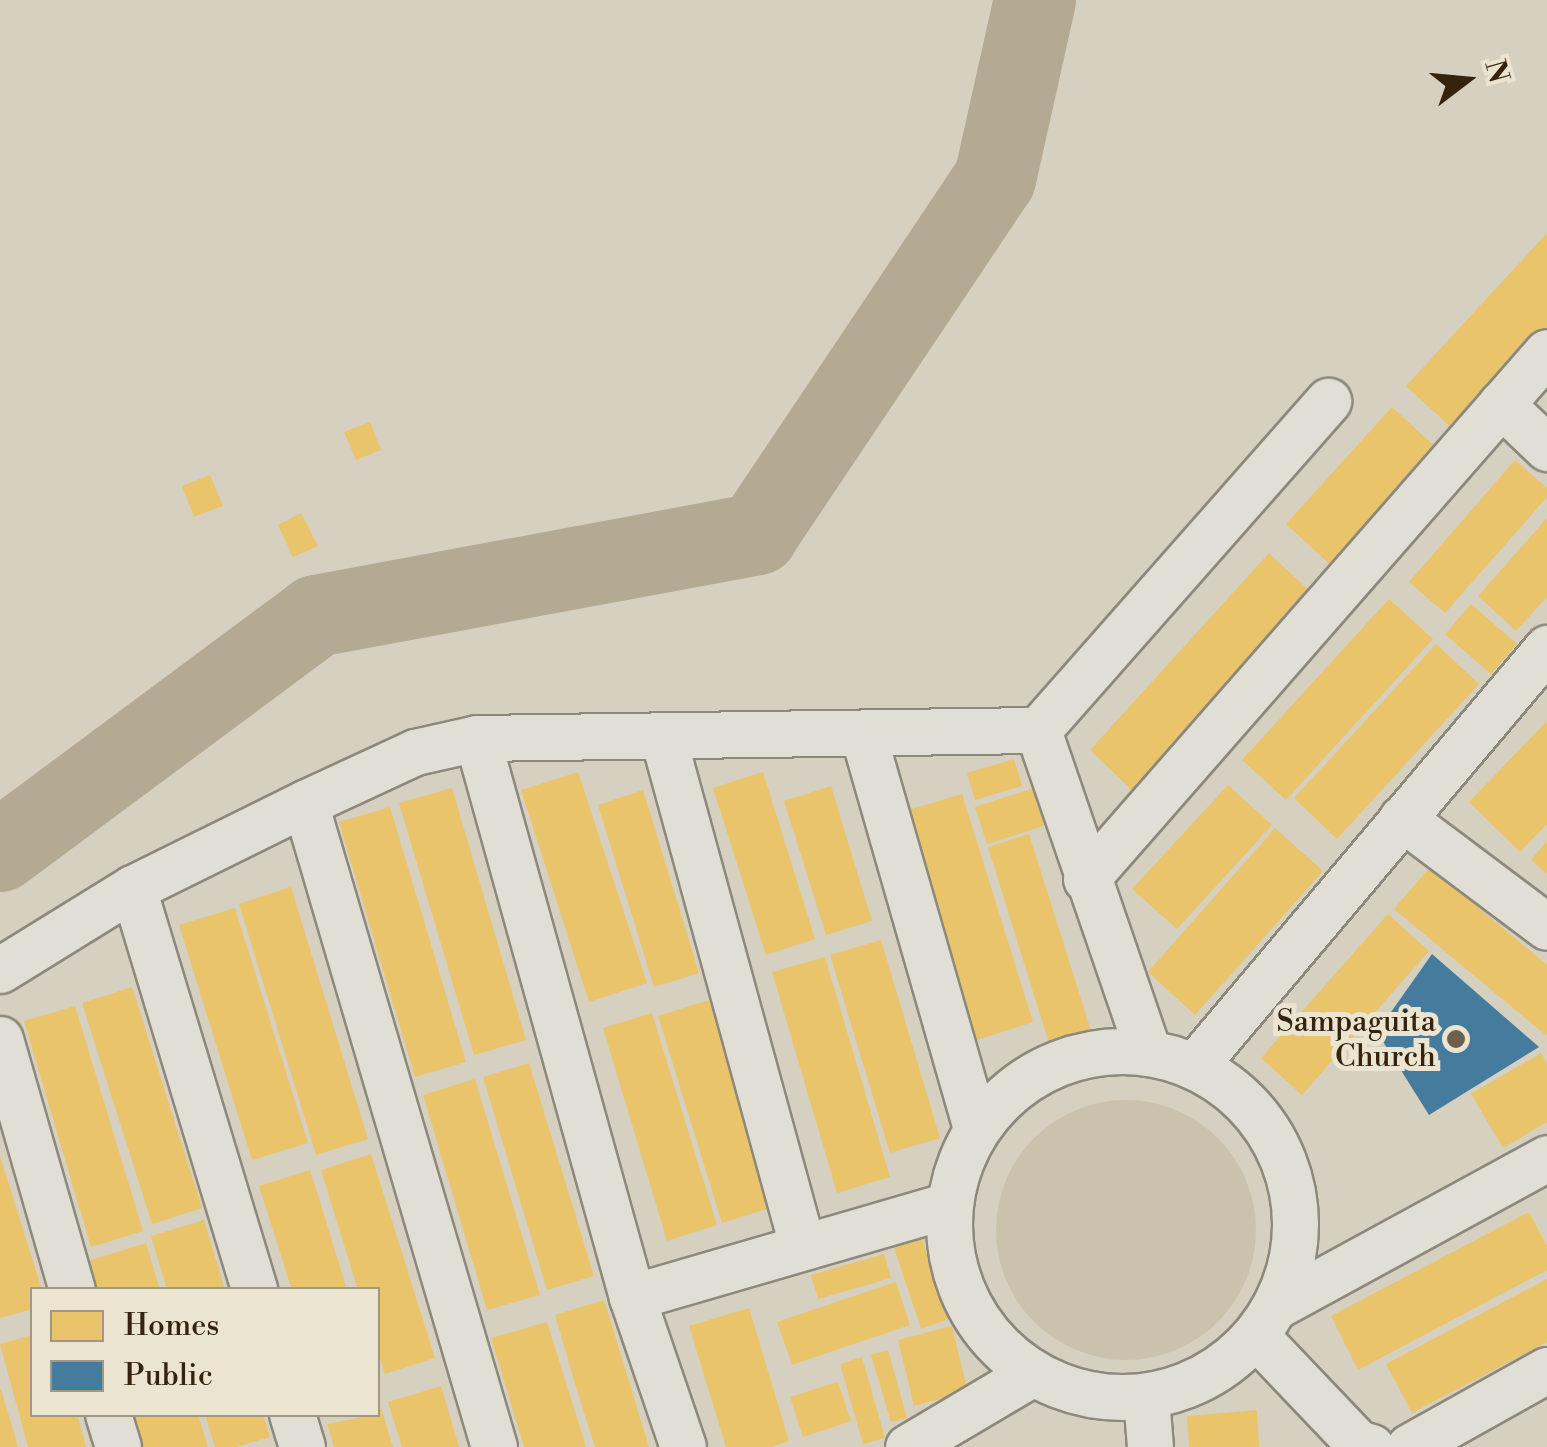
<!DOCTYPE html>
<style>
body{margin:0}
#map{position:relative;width:1547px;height:1447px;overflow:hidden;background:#d6d0c0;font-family:"Libre Bodoni",serif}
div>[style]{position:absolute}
.green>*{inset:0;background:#cac2ac}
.round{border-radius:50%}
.homes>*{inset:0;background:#e9c46a}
.public>*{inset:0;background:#457b9d}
.river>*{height:82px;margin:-41px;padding:0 41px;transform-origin:41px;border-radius:41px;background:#b4a992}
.roads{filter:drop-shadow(2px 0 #8d887c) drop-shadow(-2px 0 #8d887c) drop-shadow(0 2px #8d887c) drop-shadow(0 -2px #8d887c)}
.minor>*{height:45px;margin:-22.5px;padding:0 22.5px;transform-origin:22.5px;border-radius:22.5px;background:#e0ded5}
.minor>.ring{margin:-22.5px;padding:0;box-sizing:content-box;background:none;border:45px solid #e0ded5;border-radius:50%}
.dots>*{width:28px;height:28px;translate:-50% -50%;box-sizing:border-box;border:5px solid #eae4d1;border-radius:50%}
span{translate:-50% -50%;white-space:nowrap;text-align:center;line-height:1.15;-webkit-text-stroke:10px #eae4d1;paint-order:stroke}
.poi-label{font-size:30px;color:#35230d}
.right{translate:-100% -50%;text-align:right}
.legend{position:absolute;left:30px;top:1287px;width:350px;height:130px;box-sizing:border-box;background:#eae4d1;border:2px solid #a29783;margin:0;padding:12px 18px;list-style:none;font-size:30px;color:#35230d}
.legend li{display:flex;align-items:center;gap:20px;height:50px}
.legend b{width:50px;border:2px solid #a29783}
.north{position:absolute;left:1417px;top:30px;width:100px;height:100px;-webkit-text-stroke:8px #eae4d1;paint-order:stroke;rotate:74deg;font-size:28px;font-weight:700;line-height:40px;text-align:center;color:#35230d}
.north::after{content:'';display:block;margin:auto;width:35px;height:45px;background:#35230d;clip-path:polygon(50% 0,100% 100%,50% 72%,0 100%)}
</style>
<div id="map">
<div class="green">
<i class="round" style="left:996px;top:1100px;width:260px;height:260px"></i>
</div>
<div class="homes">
<i style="clip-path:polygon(1547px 233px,1547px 333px,1456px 432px,1406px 386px)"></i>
<i style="clip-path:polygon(1392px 407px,1442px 453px,1336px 570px,1286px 524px)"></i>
<i style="clip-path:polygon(370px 422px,381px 450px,356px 460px,344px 432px)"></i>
<i style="clip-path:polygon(1515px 460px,1547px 488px,1547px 497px,1445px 613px,1409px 582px)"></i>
<i style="clip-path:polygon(210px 475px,223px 506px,194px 517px,182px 486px)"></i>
<i style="clip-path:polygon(301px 513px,318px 546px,293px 557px,278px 525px)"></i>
<i style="clip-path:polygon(1547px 518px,1547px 597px,1516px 631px,1478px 596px)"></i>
<i style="clip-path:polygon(1269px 553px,1317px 598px,1137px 795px,1090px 750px)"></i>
<i style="clip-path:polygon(1389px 599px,1433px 639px,1286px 800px,1242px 760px)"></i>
<i style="clip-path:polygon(1471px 604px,1517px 644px,1491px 674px,1445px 634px)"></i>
<i style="clip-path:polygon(1436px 644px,1479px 684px,1337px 839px,1294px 798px)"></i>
<i style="clip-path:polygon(1547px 721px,1547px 824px,1520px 852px,1469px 802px)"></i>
<i style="clip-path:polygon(1014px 759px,1022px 786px,975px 800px,967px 773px)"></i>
<i style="clip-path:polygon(578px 772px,647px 983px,589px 1002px,521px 790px)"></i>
<i style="clip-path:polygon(763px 772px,815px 939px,766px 955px,713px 788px)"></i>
<i style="clip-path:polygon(1228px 785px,1272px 825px,1177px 929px,1132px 889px)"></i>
<i style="clip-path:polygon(831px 786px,872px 921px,826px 935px,784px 801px)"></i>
<i style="clip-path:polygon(1040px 786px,1052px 823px,987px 844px,975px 807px)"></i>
<i style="clip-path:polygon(452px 788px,526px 1040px,474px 1055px,399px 803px)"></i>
<i style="clip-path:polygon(643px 790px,699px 973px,654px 987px,598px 805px)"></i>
<i style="clip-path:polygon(962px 794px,1033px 1022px,970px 1042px,899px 813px)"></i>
<i style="clip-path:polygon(390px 807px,466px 1062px,415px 1077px,339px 822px)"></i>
<i style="clip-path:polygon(1275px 828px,1323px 871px,1195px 1015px,1148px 972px)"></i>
<i style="clip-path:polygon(1029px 834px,1094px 1040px,1052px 1053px,988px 847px)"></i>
<i style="clip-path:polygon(1547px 841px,1547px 874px,1531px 860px)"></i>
<i style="clip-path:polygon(1430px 867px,1547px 965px,1547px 1036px,1394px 909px)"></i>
<i style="clip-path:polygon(291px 887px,368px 1139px,316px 1155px,239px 904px)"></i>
<i style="clip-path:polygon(235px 908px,308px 1143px,252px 1160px,179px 925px)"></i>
<i style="clip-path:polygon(1388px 914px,1429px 951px,1302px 1095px,1261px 1058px)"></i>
<i style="clip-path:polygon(881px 940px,940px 1138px,890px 1153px,830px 955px)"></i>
<i style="clip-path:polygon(825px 957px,890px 1177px,837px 1193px,772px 972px)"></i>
<i style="clip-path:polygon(132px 987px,202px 1208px,152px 1224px,82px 1003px)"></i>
<i style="clip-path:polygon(709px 1000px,773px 1207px,722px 1223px,658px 1016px)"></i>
<i style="clip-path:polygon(75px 1006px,143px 1231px,91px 1247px,24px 1021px)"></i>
<i style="clip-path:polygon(652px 1013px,717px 1225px,667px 1241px,603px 1028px)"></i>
<i style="clip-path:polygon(1541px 1053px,1547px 1063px,1547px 1122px,1503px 1148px,1471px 1094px)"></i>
<i style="clip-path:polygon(529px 1063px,594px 1276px,547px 1290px,483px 1077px)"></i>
<i style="clip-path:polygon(475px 1079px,540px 1295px,487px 1310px,423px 1095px)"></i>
<i style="clip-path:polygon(371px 1154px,435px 1358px,385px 1374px,378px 1352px,378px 1290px,358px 1290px,321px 1170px)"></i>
<i style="clip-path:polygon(0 1156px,42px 1290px,32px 1290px,32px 1309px,0 1318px)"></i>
<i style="clip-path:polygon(310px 1170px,318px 1195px,347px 1290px,292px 1290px,284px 1265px,259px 1186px)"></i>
<i style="clip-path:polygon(1529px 1212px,1547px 1246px,1547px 1270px,1358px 1370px,1331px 1316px)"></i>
<i style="clip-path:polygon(204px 1220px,225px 1290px,167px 1290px,151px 1236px)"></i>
<i style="clip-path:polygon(922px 1239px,949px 1319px,921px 1329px,894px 1248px)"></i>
<i style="clip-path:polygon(146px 1243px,160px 1290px,96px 1290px,88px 1261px)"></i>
<i style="clip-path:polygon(884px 1254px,891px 1278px,818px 1299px,811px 1275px)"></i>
<i style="clip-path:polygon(1547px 1279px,1547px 1342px,1412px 1413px,1386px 1364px)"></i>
<i style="clip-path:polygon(896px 1282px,910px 1325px,792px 1365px,777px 1322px)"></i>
<i style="clip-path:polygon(604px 1300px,612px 1326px,649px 1447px,595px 1447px,578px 1394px,555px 1315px)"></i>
<i style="clip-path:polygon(749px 1308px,789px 1441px,771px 1447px,726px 1447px,689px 1326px)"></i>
<i style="clip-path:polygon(547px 1322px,563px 1373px,586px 1447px,524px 1447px,515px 1417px,491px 1338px)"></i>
<i style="clip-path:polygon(952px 1326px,968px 1392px,914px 1406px,898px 1340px)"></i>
<i style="clip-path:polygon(32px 1335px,32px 1414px,77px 1414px,86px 1447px,28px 1447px,0 1344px)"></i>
<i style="clip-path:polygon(888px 1350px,907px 1418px,891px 1422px,871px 1355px)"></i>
<i style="clip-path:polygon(862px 1357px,885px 1438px,863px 1444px,840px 1364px)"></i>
<i style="clip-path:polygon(838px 1382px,851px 1421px,803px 1437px,790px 1397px)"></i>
<i style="clip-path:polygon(441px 1386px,459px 1447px,402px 1447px,388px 1402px)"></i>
<i style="clip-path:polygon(0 1389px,1px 1389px,18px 1447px,0 1447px)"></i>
<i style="clip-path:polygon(381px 1408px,393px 1447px,334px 1447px,327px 1424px,378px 1414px)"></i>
<i style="clip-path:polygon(1257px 1410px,1259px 1447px,1189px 1447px,1187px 1416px)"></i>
<i style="clip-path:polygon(134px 1414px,198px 1414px,208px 1447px,143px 1447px)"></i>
<i style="clip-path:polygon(205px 1414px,263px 1414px,270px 1437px,236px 1447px,215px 1447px)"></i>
</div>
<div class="public">
<i style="clip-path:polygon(1432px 954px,1539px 1047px,1429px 1115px,1377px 1032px)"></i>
</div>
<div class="river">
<i style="left:0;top:851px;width:394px;rotate:-36.6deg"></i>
<i style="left:316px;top:616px;width:449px;rotate:-10.5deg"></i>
<i style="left:757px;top:534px;width:427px;rotate:-56.2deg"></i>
<i style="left:995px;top:179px;width:183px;rotate:-77.4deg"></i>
</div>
<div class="roads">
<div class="minor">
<i style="left:1501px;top:404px;width:64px;rotate:43.7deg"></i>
<i style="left:1038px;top:730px;width:439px;rotate:-48.6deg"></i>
<i style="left:863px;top:734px;width:411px;rotate:74deg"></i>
<i style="left:663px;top:737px;width:527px;rotate:74.7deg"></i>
<i style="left:477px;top:738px;width:580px;rotate:74.5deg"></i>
<i style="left:632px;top:1297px;width:158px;rotate:71.2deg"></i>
<i style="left:305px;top:803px;width:671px;rotate:73.64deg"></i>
<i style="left:1402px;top:818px;width:181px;rotate:36.9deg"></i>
<i style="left:1086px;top:879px;width:700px;rotate:-48.82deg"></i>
<i style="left:133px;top:888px;width:420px;rotate:73.2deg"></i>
<i style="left:0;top:970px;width:156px;rotate:-31.7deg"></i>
<i style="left:133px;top:888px;width:192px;rotate:-26.3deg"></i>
<i style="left:305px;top:803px;width:121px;rotate:-24.9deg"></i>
<i style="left:415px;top:752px;width:64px;rotate:-12.7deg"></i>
<i style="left:477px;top:738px;width:561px;rotate:-0.82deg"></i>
<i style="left:1038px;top:730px;width:339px;rotate:71.1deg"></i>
<i style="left:0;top:1039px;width:261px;rotate:74deg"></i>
<i class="ring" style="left:949px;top:1051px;width:301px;height:301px"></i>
<i style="left:1195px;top:1065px;width:546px;rotate:-49.83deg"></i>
<i style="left:632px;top:1297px;width:330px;rotate:-16.2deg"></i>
<i style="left:1276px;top:1306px;width:309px;rotate:-28.6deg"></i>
<i style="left:1256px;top:1336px;width:148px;rotate:46.4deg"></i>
<i style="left:1358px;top:1443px;width:14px;rotate:17deg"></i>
<i style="left:1146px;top:1397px;width:50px;rotate:85.4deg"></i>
<i style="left:108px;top:1414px;width:34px;rotate:73deg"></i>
<i style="left:292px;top:1414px;width:34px;rotate:73deg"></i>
<i style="left:908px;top:1447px;width:145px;rotate:-30.6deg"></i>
<i style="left:1409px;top:1447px;width:158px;rotate:-29.2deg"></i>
</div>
</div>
<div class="dots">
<i style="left:1456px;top:1039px;background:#6d604c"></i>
</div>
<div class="poi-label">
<span class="right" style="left:1436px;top:1039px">Sampaguita<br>Church</span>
</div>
<ul class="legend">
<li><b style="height:28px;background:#e9c46a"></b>Homes</li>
<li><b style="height:28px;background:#457b9d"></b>Public</li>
</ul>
<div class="north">N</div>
</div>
